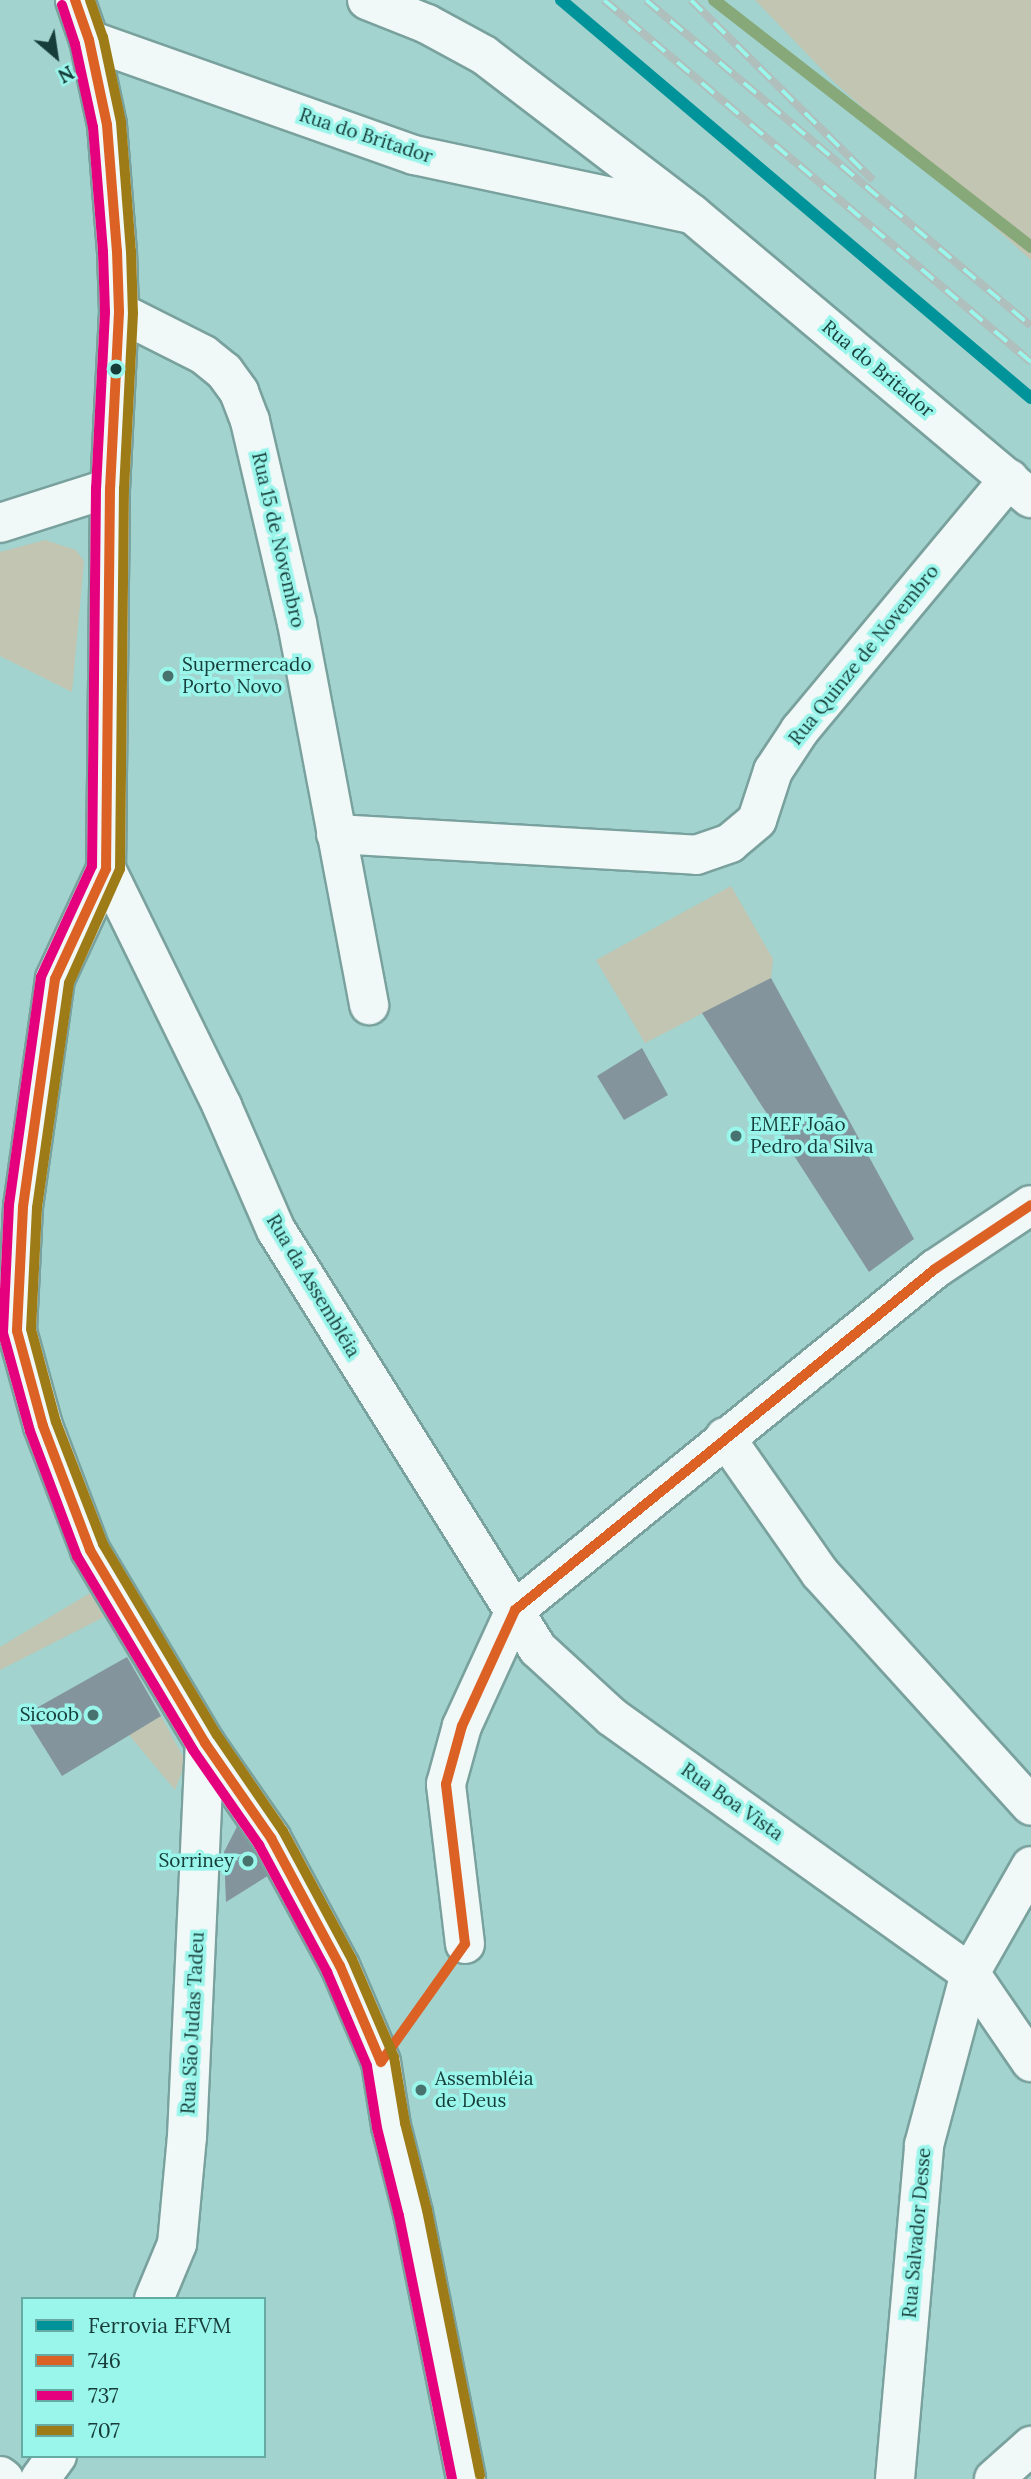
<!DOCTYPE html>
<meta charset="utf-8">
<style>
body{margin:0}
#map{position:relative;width:1031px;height:2479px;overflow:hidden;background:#a2d3ce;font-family:Lora,serif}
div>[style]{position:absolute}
.green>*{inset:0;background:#c1c5b1}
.stream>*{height:12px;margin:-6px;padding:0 6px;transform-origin:6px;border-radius:6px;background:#87a879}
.building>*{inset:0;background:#83949c}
.roads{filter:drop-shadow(2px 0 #79a19d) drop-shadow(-2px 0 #79a19d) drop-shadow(0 2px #79a19d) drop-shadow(0 -2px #79a19d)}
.street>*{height:38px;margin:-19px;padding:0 19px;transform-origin:19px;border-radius:19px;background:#f1f8f8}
.secondary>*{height:38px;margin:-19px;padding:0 19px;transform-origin:19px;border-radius:19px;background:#f1f8f8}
.rail>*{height:8px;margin-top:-4px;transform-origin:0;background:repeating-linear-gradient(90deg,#9af5eb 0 16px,#b0bebc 0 32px);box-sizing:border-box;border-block:2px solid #b0bebc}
.bus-1>*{height:10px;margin:-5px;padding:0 5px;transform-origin:5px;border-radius:5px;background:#dc6124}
.bus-2>*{height:10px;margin:-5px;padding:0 5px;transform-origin:5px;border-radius:5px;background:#e5007d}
.bus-3>*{height:10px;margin:-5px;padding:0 5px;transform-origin:5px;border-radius:5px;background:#9d7c17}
.rail-1>*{height:12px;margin:-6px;padding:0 6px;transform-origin:6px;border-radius:6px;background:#00939a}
.dots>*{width:19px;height:19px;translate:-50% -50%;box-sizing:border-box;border:4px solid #9af5eb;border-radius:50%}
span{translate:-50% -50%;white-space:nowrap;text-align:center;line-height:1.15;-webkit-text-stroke:7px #9af5eb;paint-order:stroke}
.street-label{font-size:19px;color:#163d39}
.poi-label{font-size:19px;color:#163d39}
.left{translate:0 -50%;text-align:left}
.right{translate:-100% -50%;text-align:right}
.legend{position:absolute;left:21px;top:2297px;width:245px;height:161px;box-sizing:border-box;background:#9af5eb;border:2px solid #65aba4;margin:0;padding:9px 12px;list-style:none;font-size:21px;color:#163d39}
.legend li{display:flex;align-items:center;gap:14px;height:35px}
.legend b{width:35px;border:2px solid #65aba4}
.north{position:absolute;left:21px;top:21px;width:70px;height:70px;-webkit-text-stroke:5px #9af5eb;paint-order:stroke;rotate:151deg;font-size:19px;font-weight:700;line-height:28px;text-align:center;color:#163d39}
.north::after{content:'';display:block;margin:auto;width:24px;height:32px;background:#163d39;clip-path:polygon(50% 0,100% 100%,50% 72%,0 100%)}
</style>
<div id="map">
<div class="green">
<i style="clip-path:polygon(755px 0,1031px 0,1031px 260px,833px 81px)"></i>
<i style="clip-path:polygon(45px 540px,76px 550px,84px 561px,72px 692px,0 656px,0 552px)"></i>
<i style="clip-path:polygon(731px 886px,773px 959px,771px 978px,645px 1043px,596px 960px)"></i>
<i style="clip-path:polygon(90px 1593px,104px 1617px,0 1670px,0 1647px)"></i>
<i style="clip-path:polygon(161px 1716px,186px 1762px,175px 1790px,129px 1735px)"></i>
</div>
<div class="stream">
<i style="left:714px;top:0;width:402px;rotate:37.9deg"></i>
</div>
<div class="building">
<i style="clip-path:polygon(771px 978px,914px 1239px,869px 1272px,702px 1013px)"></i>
<i style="clip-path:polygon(642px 1048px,668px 1095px,624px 1120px,597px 1076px)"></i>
<i style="clip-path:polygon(127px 1657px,161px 1716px,62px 1776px,24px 1715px)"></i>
<i style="clip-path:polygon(243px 1815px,277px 1870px,226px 1902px,224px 1852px)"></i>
</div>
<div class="roads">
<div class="street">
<i style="left:89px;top:40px;width:345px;rotate:19.5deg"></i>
<i style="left:414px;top:155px;width:284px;rotate:12deg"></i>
<i style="left:119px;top:312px;width:95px;rotate:26.8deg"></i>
<i style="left:204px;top:355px;width:26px;rotate:39deg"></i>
<i style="left:224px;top:371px;width:26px;rotate:54deg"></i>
<i style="left:239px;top:392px;width:31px;rotate:69deg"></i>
<i style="left:250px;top:421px;width:207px;rotate:76.9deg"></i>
<i style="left:297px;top:623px;width:389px;rotate:79.3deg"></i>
<i style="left:0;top:523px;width:115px;rotate:-17.7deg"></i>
<i style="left:336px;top:834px;width:361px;rotate:3.3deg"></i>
<i style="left:696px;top:855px;width:36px;rotate:-19deg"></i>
<i style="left:730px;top:843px;width:35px;rotate:-40deg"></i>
<i style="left:757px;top:820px;width:52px;rotate:-71.9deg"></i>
<i style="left:773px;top:771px;width:49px;rotate:-56.6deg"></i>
<i style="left:800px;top:730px;width:327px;rotate:-50.2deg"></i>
<i style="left:106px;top:869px;width:264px;rotate:63.9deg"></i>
<i style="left:222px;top:1106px;width:135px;rotate:66.5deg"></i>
<i style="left:276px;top:1230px;width:494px;rotate:58deg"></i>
<i style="left:538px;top:1649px;width:100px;rotate:42.6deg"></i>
<i style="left:612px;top:1717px;width:440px;rotate:35.6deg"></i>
<i style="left:970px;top:1973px;width:108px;rotate:55.6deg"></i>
<i style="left:725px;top:1437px;width:166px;rotate:55.1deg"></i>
<i style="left:820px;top:1573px;width:314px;rotate:47.8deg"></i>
<i style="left:465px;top:1944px;width:161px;rotate:-96.8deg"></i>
<i style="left:446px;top:1784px;width:60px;rotate:-74.6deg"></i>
<i style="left:462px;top:1726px;width:128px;rotate:-65.4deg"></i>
<i style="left:515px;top:1610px;width:541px;rotate:-39.07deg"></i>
<i style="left:935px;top:1269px;width:115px;rotate:-33.7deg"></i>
<i style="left:154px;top:2299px;width:60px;rotate:-67.3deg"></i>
<i style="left:177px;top:2244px;width:107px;rotate:-84.7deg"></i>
<i style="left:187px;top:2137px;width:394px;rotate:-87.4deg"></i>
<i style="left:0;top:2476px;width:5px;rotate:37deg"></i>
<i style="left:40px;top:2479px;width:29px;rotate:-54deg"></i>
<i style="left:895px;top:2479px;width:335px;rotate:-85deg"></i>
<i style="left:924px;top:2145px;width:178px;rotate:-75deg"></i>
<i style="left:970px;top:1973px;width:123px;rotate:-60.3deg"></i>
<i style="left:994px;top:2479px;width:50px;rotate:-41.7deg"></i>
</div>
<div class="secondary">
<i style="left:75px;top:0;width:42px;rotate:70.7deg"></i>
<i style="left:89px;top:40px;width:87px;rotate:78deg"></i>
<i style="left:107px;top:125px;width:126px;rotate:85.5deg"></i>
<i style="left:117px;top:251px;width:61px;rotate:88.1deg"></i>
<i style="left:119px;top:312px;width:176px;rotate:92.9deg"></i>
<i style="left:110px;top:488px;width:381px;rotate:90.6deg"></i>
<i style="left:106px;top:869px;width:121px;rotate:114.9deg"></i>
<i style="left:55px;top:979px;width:230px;rotate:98deg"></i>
<i style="left:23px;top:1207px;width:124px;rotate:92.8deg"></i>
<i style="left:17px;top:1331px;width:98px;rotate:74.7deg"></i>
<i style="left:43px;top:1426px;width:133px;rotate:69.2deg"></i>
<i style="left:90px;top:1550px;width:225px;rotate:59.2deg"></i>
<i style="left:205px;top:1743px;width:116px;rotate:55.2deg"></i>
<i style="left:271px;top:1838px;width:145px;rotate:61.7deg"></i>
<i style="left:340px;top:1966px;width:104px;rotate:66.9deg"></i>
<i style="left:381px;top:2062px;width:65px;rotate:81.1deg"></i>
<i style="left:391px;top:2126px;width:90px;rotate:75.8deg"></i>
<i style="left:413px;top:2213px;width:271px;rotate:78.7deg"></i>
<i style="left:367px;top:0;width:65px;rotate:21.8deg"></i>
<i style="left:427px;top:24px;width:65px;rotate:28.5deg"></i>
<i style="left:484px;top:55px;width:262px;rotate:37.4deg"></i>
<i style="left:692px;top:214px;width:442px;rotate:40deg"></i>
</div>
</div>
<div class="rail">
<i style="left:604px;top:0;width:560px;rotate:40.29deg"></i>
<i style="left:646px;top:0;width:504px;rotate:40.26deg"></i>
<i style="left:691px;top:0;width:256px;rotate:44.7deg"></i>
</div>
<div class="bus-1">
<i style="left:75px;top:0;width:42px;rotate:70.7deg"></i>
<i style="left:89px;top:40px;width:87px;rotate:78deg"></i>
<i style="left:107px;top:125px;width:126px;rotate:85.5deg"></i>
<i style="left:117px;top:251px;width:61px;rotate:88.1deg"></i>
<i style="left:119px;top:312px;width:176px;rotate:92.9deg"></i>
<i style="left:110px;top:488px;width:381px;rotate:90.6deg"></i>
<i style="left:106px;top:869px;width:121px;rotate:114.9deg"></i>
<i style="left:55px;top:979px;width:230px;rotate:98deg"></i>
<i style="left:23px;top:1207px;width:124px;rotate:92.8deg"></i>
<i style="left:17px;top:1331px;width:98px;rotate:74.7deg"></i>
<i style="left:43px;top:1426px;width:133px;rotate:69.2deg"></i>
<i style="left:90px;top:1550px;width:225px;rotate:59.2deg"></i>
<i style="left:205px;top:1743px;width:116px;rotate:55.2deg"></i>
<i style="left:271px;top:1838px;width:145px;rotate:61.7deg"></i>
<i style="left:340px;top:1966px;width:104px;rotate:66.9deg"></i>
<i style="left:465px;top:1944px;width:161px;rotate:-96.8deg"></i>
<i style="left:446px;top:1784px;width:60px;rotate:-74.6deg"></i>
<i style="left:462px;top:1726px;width:128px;rotate:-65.4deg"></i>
<i style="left:515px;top:1610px;width:541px;rotate:-39.07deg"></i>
<i style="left:935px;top:1269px;width:115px;rotate:-33.7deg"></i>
<i style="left:381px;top:2062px;width:145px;rotate:-54.6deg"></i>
</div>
<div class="bus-2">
<i style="left:62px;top:5px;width:41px;rotate:71.6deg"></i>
<i style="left:75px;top:44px;width:85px;rotate:77.8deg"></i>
<i style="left:93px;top:127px;width:125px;rotate:85.4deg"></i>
<i style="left:103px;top:252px;width:60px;rotate:88.1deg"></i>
<i style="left:105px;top:312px;width:176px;rotate:92.9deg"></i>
<i style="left:96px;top:488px;width:378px;rotate:90.6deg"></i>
<i style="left:92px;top:866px;width:122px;rotate:114.7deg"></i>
<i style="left:41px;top:977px;width:230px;rotate:98deg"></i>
<i style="left:9px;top:1205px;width:128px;rotate:92.7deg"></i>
<i style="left:3px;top:1333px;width:102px;rotate:74.6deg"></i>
<i style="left:30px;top:1431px;width:134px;rotate:69.4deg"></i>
<i style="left:77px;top:1556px;width:226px;rotate:59.1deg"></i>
<i style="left:193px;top:1750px;width:116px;rotate:55.2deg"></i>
<i style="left:259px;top:1845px;width:144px;rotate:61.8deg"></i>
<i style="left:327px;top:1972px;width:102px;rotate:66.9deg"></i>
<i style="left:367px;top:2066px;width:63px;rotate:80.8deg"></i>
<i style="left:377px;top:2128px;width:91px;rotate:76deg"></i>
<i style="left:399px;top:2216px;width:268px;rotate:78.6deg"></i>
</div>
<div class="bus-3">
<i style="left:90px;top:0;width:39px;rotate:71deg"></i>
<i style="left:103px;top:37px;width:87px;rotate:78deg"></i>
<i style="left:121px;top:122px;width:129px;rotate:85.6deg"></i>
<i style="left:131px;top:251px;width:62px;rotate:88.2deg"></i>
<i style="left:133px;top:313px;width:175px;rotate:92.9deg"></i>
<i style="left:124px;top:488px;width:381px;rotate:90.6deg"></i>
<i style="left:120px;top:869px;width:125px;rotate:114.1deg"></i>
<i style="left:69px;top:983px;width:227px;rotate:98.1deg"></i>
<i style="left:37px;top:1208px;width:121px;rotate:92.8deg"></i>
<i style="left:31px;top:1329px;width:96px;rotate:75deg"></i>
<i style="left:56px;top:1422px;width:131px;rotate:68.9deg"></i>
<i style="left:103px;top:1544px;width:222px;rotate:59.2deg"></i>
<i style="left:217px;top:1735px;width:116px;rotate:55.5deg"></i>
<i style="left:283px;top:1831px;width:145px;rotate:61.7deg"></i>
<i style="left:352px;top:1959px;width:107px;rotate:66.8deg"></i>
<i style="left:394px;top:2057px;width:67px;rotate:80.5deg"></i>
<i style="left:405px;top:2123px;width:90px;rotate:75.8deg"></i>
<i style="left:427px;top:2210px;width:271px;rotate:78.7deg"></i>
</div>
<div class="rail-1">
<i style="left:561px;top:0;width:616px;rotate:40.26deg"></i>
</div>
<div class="dots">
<i style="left:116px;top:369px;background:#163d39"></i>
<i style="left:168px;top:676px;background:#47726d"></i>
<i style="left:736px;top:1136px;background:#47726d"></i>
<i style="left:93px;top:1715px;background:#47726d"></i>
<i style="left:248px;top:1861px;background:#47726d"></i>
<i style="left:421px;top:2090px;background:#47726d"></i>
</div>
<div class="street-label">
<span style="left:366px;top:136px;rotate:18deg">Rua do Britador</span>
<span style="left:878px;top:369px;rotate:40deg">Rua do Britador</span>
<span style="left:278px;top:540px;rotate:77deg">Rua 15 de Novembro</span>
<span style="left:864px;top:655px;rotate:-51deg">Rua Quinze de Novembro</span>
<span style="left:313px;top:1286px;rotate:59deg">Rua da Assembléia</span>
<span style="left:732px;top:1802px;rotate:35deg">Rua Boa Vista</span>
<span style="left:193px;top:2023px;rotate:-87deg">Rua São Judas Tadeu</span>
<span style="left:917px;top:2233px;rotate:-85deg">Rua Salvador Desse</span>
</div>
<div class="poi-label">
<span class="left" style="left:182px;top:676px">Supermercado<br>Porto Novo</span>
<span class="left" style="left:750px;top:1136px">EMEF João<br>Pedro da Silva</span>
<span class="right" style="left:79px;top:1715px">Sicoob</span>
<span class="right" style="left:234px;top:1861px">Sorriney</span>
<span class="left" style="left:435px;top:2090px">Assembléia<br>de Deus</span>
</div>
<ul class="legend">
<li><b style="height:9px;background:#00939a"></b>Ferrovia EFVM</li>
<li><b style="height:9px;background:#dc6124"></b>746</li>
<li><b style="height:9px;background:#e5007d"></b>737</li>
<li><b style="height:9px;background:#9d7c17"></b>707</li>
</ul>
<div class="north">N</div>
</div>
